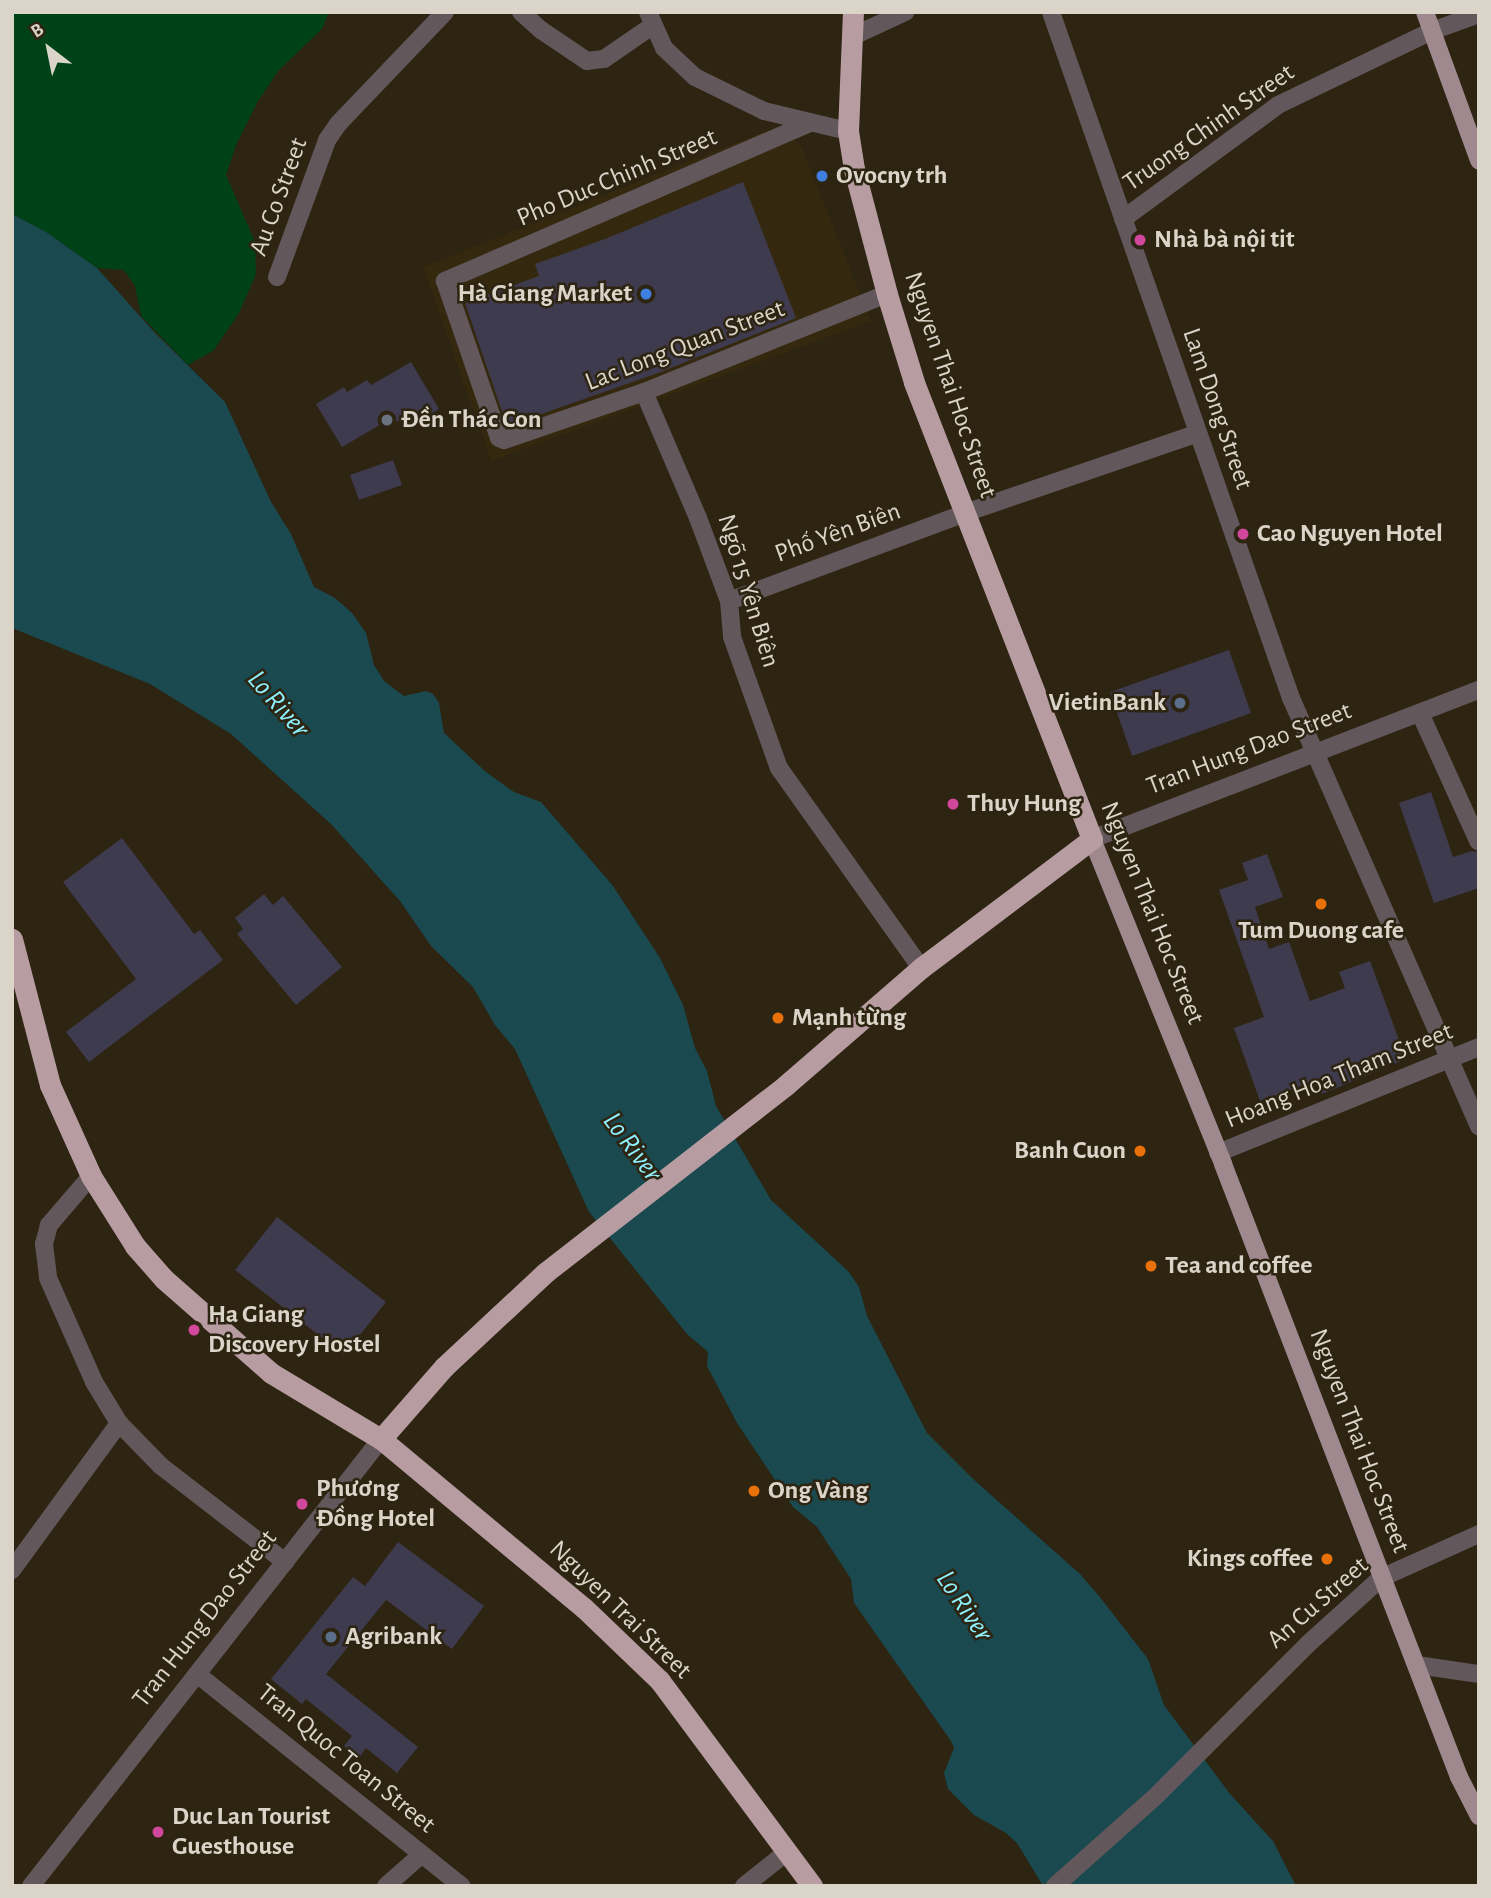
<!DOCTYPE html>
<meta charset="utf-8">
<style>
body{margin:0}
#map{position:relative;width:1491px;height:1898px;overflow:hidden;background:#2d2412;font-family:"Alegreya Sans",sans-serif}
div>[style]{position:absolute}
.built>*{inset:0;background:#34290f}
.green>*{inset:0;background:#004218}
.water>*{inset:0;background:#1a494f}
.building>*{inset:0;background:#3f3b4e}
.minor>*{height:18px;margin:-9px;padding:0 9px;transform-origin:9px;border-radius:9px;background:#62575a}
.major>*{height:18px;margin:-9px;padding:0 9px;transform-origin:9px;border-radius:9px;background:#9f898e}
.highway>*{height:21px;margin:-10.5px;padding:0 10.5px;transform-origin:10.5px;border-radius:10.5px;background:#b79ca2}
.dots>*{width:19px;height:19px;translate:-50% -50%;box-sizing:border-box;border:4px solid #2d2412;border-radius:50%}
span{translate:-50% -50%;white-space:nowrap;text-align:center;line-height:1.15;-webkit-text-stroke:5px #2d2412;paint-order:stroke}
.street-label{font-size:26px;color:#dad4c9}
.poi-label{font-size:26px;color:#dad4c9;font-weight:700}
.left{translate:0 -50%;text-align:left}
.right{translate:-100% -50%;text-align:right}
.water-label{font-size:28px;color:#8df0fd;font-style:italic}
.frame{position:absolute;inset:0;border:14px solid #dad4c9;pointer-events:none}
.north{position:absolute;left:14px;top:14px;width:70px;height:70px;-webkit-text-stroke:5px #2d2412;paint-order:stroke;rotate:328deg;font-size:19px;font-weight:700;line-height:28px;text-align:center;color:#dad4c9}
.north::after{content:'';display:block;margin:auto;width:24px;height:32px;background:#dad4c9;clip-path:polygon(50% 0,100% 100%,50% 72%,0 100%)}
</style>
<div id="map">
<div class="built">
<i style="clip-path:polygon(781px 125px,802px 148px,871px 321px,491px 461px,423px 267px)"></i>
</div>
<div class="green">
<i style="clip-path:polygon(12px 12px,329px 12px,322px 29px,279px 70px,258px 101px,237px 143px,226px 175px,255px 242px,256px 274px,239px 313px,214px 350px,188px 365px,141px 316px,135px 286px,124px 270px,97px 268px,46px 232px,12px 214px)"></i>
</div>
<div class="water">
<i style="clip-path:polygon(12px 214px,46px 232px,97px 268px,155px 333px,225px 402px,271px 502px,291px 534px,314px 587px,335px 598px,352px 613px,366px 633px,374px 665px,384px 681px,404px 696px,426px 691px,433px 694px,439px 703px,444px 733px,486px 772px,514px 792px,541px 802px,613px 886px,660px 958px,683px 1005px,695px 1048px,707px 1071px,716px 1106px,771px 1200px,849px 1272px,859px 1287px,867px 1316px,927px 1433px,972px 1478px,1080px 1574px,1099px 1596px,1148px 1659px,1164px 1705px,1230px 1794px,1273px 1841px,1296px 1886px,1043px 1886px,1017px 1843px,1006px 1833px,974px 1815px,948px 1789px,944px 1773px,954px 1748px,951px 1741px,854px 1603px,851px 1579px,817px 1527px,793px 1507px,737px 1423px,707px 1366px,708px 1352px,687px 1334px,589px 1212px,515px 1049px,495px 1025px,473px 987px,431px 946px,400px 901px,332px 825px,231px 734px,150px 684px,12px 628px)"></i>
</div>
<div class="building">
<i style="clip-path:polygon(743px 182px,796px 318px,658px 373px,507px 426px,465px 303px,539px 276px,535px 264px,605px 239px)"></i>
<i style="clip-path:polygon(411px 362px,439px 409px,416px 423px,410px 414px,393px 424px,390px 419px,342px 447px,316px 404px,344px 387px,347px 392px,367px 380px,371px 385px)"></i>
<i style="clip-path:polygon(393px 460px,402px 485px,359px 500px,350px 475px)"></i>
<i style="clip-path:polygon(1229px 650px,1251px 713px,1132px 756px,1110px 692px)"></i>
<i style="clip-path:polygon(1431px 792px,1453px 857px,1472px 851px,1479px 852px,1479px 888px,1434px 903px,1399px 803px)"></i>
<i style="clip-path:polygon(122px 838px,194px 934px,200px 930px,223px 960px,89px 1062px,66px 1032px,136px 979px,63px 882px)"></i>
<i style="clip-path:polygon(1267px 854px,1283px 897px,1255px 907px,1269px 949px,1289px 942px,1310px 1001px,1345px 988px,1339px 972px,1370px 961px,1406px 1059px,1322px 1094px,1317px 1080px,1260px 1101px,1234px 1028px,1264px 1017px,1219px 890px,1248px 880px,1242px 863px)"></i>
<i style="clip-path:polygon(264px 894px,273px 905px,283px 896px,342px 967px,296px 1005px,237px 934px,243px 929px,235px 918px)"></i>
<i style="clip-path:polygon(277px 1217px,386px 1302px,344px 1355px,235px 1270px)"></i>
<i style="clip-path:polygon(398px 1542px,484px 1606px,452px 1649px,386px 1600px,326px 1674px,418px 1747px,397px 1773px,366px 1748px,359px 1758px,344px 1746px,352px 1736px,306px 1699px,302px 1704px,271px 1679px,353px 1577px,365px 1586px)"></i>
</div>
<div class="minor">
<i style="left:521px;top:12px;width:27px;rotate:42deg"></i>
<i style="left:541px;top:30px;width:55px;rotate:34deg"></i>
<i style="left:587px;top:61px;width:17px;rotate:-7deg"></i>
<i style="left:604px;top:59px;width:58px;rotate:-34.5deg"></i>
<i style="left:648px;top:12px;width:39px;rotate:66deg"></i>
<i style="left:664px;top:48px;width:42px;rotate:43.1deg"></i>
<i style="left:695px;top:77px;width:77px;rotate:26.2deg"></i>
<i style="left:764px;top:111px;width:86px;rotate:13.4deg"></i>
<i style="left:1051px;top:12px;width:727px;rotate:70.72deg"></i>
<i style="left:1291px;top:698px;width:468px;rotate:66.3deg"></i>
<i style="left:851px;top:37px;width:60px;rotate:-24.8deg"></i>
<i style="left:810px;top:123px;width:398px;rotate:156.6deg"></i>
<i style="left:445px;top:281px;width:166px;rotate:71deg"></i>
<i style="left:499px;top:438px;width:5px;rotate:22deg"></i>
<i style="left:504px;top:440px;width:148px;rotate:-18.9deg"></i>
<i style="left:644px;top:392px;width:262px;rotate:-22deg"></i>
<i style="left:1123px;top:219px;width:192px;rotate:-36.3deg"></i>
<i style="left:1278px;top:105px;width:171px;rotate:-25.7deg"></i>
<i style="left:1432px;top:31px;width:50px;rotate:-19.9deg"></i>
<i style="left:277px;top:277px;width:146px;rotate:-69.9deg"></i>
<i style="left:327px;top:140px;width:19px;rotate:-55deg"></i>
<i style="left:338px;top:124px;width:155px;rotate:-46.3deg"></i>
<i style="left:644px;top:392px;width:137px;rotate:66.8deg"></i>
<i style="left:698px;top:518px;width:89px;rotate:69.5deg"></i>
<i style="left:729px;top:601px;width:36px;rotate:85deg"></i>
<i style="left:732px;top:637px;width:139px;rotate:70.3deg"></i>
<i style="left:779px;top:768px;width:245px;rotate:54.6deg"></i>
<i style="left:729px;top:601px;width:252px;rotate:-20.4deg"></i>
<i style="left:965px;top:513px;width:246px;rotate:-18.9deg"></i>
<i style="left:1420px;top:713px;width:141px;rotate:65.6deg"></i>
<i style="left:1092px;top:839px;width:415px;rotate:-21.1deg"></i>
<i style="left:1218px;top:1153px;width:282px;rotate:-22.1deg"></i>
<i style="left:91px;top:1176px;width:65px;rotate:130.6deg"></i>
<i style="left:49px;top:1225px;width:20px;rotate:105deg"></i>
<i style="left:44px;top:1244px;width:34px;rotate:83deg"></i>
<i style="left:48px;top:1278px;width:114px;rotate:66.1deg"></i>
<i style="left:94px;top:1382px;width:48px;rotate:58.6deg"></i>
<i style="left:119px;top:1423px;width:60px;rotate:45.7deg"></i>
<i style="left:161px;top:1466px;width:157px;rotate:37.7deg"></i>
<i style="left:12px;top:1570px;width:182px;rotate:-53.9deg"></i>
<i style="left:1417px;top:1665px;width:63px;rotate:8.3deg"></i>
<i style="left:197px;top:1674px;width:339px;rotate:38.7deg"></i>
<i style="left:31px;top:1886px;width:568px;rotate:-51.94deg"></i>
<i style="left:386px;top:1886px;width:48px;rotate:-41.6deg"></i>
<i style="left:744px;top:1886px;width:56px;rotate:-38.5deg"></i>
<i style="left:1055px;top:1886px;width:134px;rotate:-41.7deg"></i>
<i style="left:1155px;top:1797px;width:216px;rotate:-45deg"></i>
<i style="left:1308px;top:1644px;width:98px;rotate:-42.1deg"></i>
<i style="left:1381px;top:1578px;width:107px;rotate:-24.2deg"></i>
</div>
<div class="major">
<i style="left:1425px;top:12px;width:158px;rotate:70deg"></i>
<i style="left:1092px;top:839px;width:350px;rotate:68deg"></i>
<i style="left:1223px;top:1164px;width:657px;rotate:68.94deg"></i>
<i style="left:1459px;top:1777px;width:44px;rotate:62.9deg"></i>
</div>
<div class="highway">
<i style="left:12px;top:939px;width:151px;rotate:75.4deg"></i>
<i style="left:50px;top:1085px;width:100px;rotate:65.7deg"></i>
<i style="left:91px;top:1176px;width:83px;rotate:57.8deg"></i>
<i style="left:135px;top:1246px;width:44px;rotate:48.7deg"></i>
<i style="left:164px;top:1279px;width:142px;rotate:41.3deg"></i>
<i style="left:271px;top:1373px;width:128px;rotate:31deg"></i>
<i style="left:381px;top:1439px;width:264px;rotate:39.8deg"></i>
<i style="left:584px;top:1608px;width:105px;rotate:43.8deg"></i>
<i style="left:660px;top:1681px;width:255px;rotate:53.4deg"></i>
<i style="left:381px;top:1439px;width:96px;rotate:-48.8deg"></i>
<i style="left:444px;top:1367px;width:139px;rotate:-43deg"></i>
<i style="left:546px;top:1272px;width:304px;rotate:-37.9deg"></i>
<i style="left:786px;top:1085px;width:179px;rotate:-40.9deg"></i>
<i style="left:921px;top:968px;width:214px;rotate:-37deg"></i>
<i style="left:1092px;top:839px;width:490px;rotate:-111.3deg"></i>
<i style="left:914px;top:382px;width:92px;rotate:-107.1deg"></i>
<i style="left:887px;top:294px;width:129px;rotate:-104.8deg"></i>
<i style="left:854px;top:169px;width:38px;rotate:-99deg"></i>
<i style="left:848px;top:131px;width:119px;rotate:-87.6deg"></i>
</div>
<div class="dots">
<i style="left:822px;top:176px;background:#3f7fe0"></i>
<i style="left:1140px;top:240px;background:#d1479c"></i>
<i style="left:646px;top:294px;background:#3f7fe0"></i>
<i style="left:387px;top:420px;background:#6b7280"></i>
<i style="left:1243px;top:534px;background:#d1479c"></i>
<i style="left:1180px;top:703px;background:#5c6f8a"></i>
<i style="left:953px;top:804px;background:#d1479c"></i>
<i style="left:1321px;top:904px;background:#e8710a"></i>
<i style="left:778px;top:1018px;background:#e8710a"></i>
<i style="left:1140px;top:1151px;background:#e8710a"></i>
<i style="left:1151px;top:1266px;background:#e8710a"></i>
<i style="left:194px;top:1330px;background:#d1479c"></i>
<i style="left:754px;top:1491px;background:#e8710a"></i>
<i style="left:302px;top:1504px;background:#d1479c"></i>
<i style="left:1327px;top:1559px;background:#e8710a"></i>
<i style="left:331px;top:1637px;background:#5c6f8a"></i>
<i style="left:158px;top:1832px;background:#d1479c"></i>
</div>
<div class="street-label">
<span style="left:1209px;top:128px;rotate:-35deg">Truong Chinh Street</span>
<span style="left:617px;top:178px;rotate:-23deg">Pho Duc Chinh Street</span>
<span style="left:279px;top:197px;rotate:-70deg">Au Co Street</span>
<span style="left:685px;top:346px;rotate:-21deg">Lac Long Quan Street</span>
<span style="left:950px;top:385px;rotate:71deg">Nguyen Thai Hoc Street</span>
<span style="left:1217px;top:409px;rotate:71deg">Lam Dong Street</span>
<span style="left:838px;top:533px;rotate:-20deg">Phố Yên Biên</span>
<span style="left:748px;top:591px;rotate:73deg">Ngõ 15 Yên Biên</span>
<span style="left:1249px;top:749px;rotate:-21deg">Tran Hung Dao Street</span>
<span style="left:1152px;top:913px;rotate:68deg">Nguyen Thai Hoc Street</span>
<span style="left:1339px;top:1076px;rotate:-22deg">Hoang Hoa Tham Street</span>
<span style="left:1359px;top:1441px;rotate:69deg">Nguyen Thai Hoc Street</span>
<span style="left:1318px;top:1603px;rotate:-41deg">An Cu Street</span>
<span style="left:620px;top:1610px;rotate:44deg">Nguyen Trai Street</span>
<span style="left:205px;top:1619px;rotate:-52deg">Tran Hung Dao Street</span>
<span style="left:346px;top:1759px;rotate:39deg">Tran Quoc Toan Street</span>
</div>
<div class="poi-label">
<span class="left" style="left:836px;top:176px">Ovocny trh</span>
<span class="left" style="left:1154px;top:240px">Nhà bà nội tit</span>
<span class="right" style="left:632px;top:294px">Hà Giang Market</span>
<span class="left" style="left:401px;top:420px">Đền Thác Con</span>
<span class="left" style="left:1257px;top:534px">Cao Nguyen Hotel</span>
<span class="right" style="left:1166px;top:703px">VietinBank</span>
<span class="left" style="left:967px;top:804px">Thuy Hung</span>
<span style="left:1321px;top:931px">Tum Duong cafe</span>
<span class="left" style="left:792px;top:1018px">Mạnh từng</span>
<span class="right" style="left:1126px;top:1151px">Banh Cuon</span>
<span class="left" style="left:1165px;top:1266px">Tea and coffee</span>
<span class="left" style="left:208px;top:1330px">Ha Giang<br>Discovery Hostel</span>
<span class="left" style="left:316px;top:1504px">Phương<br>Đồng Hotel</span>
<span class="left" style="left:768px;top:1491px">Ong Vàng</span>
<span class="right" style="left:1313px;top:1559px">Kings coffee</span>
<span class="left" style="left:345px;top:1637px">Agribank</span>
<span class="left" style="left:172px;top:1832px">Duc Lan Tourist<br>Guesthouse</span>
</div>
<div class="water-label">
<span style="left:278px;top:704px;rotate:49deg">Lo River</span>
<span style="left:632px;top:1147px;rotate:53deg">Lo River</span>
<span style="left:964px;top:1606px;rotate:56deg">Lo River</span>
</div>
<div class="frame"></div>
<div class="north">B</div>
</div>
